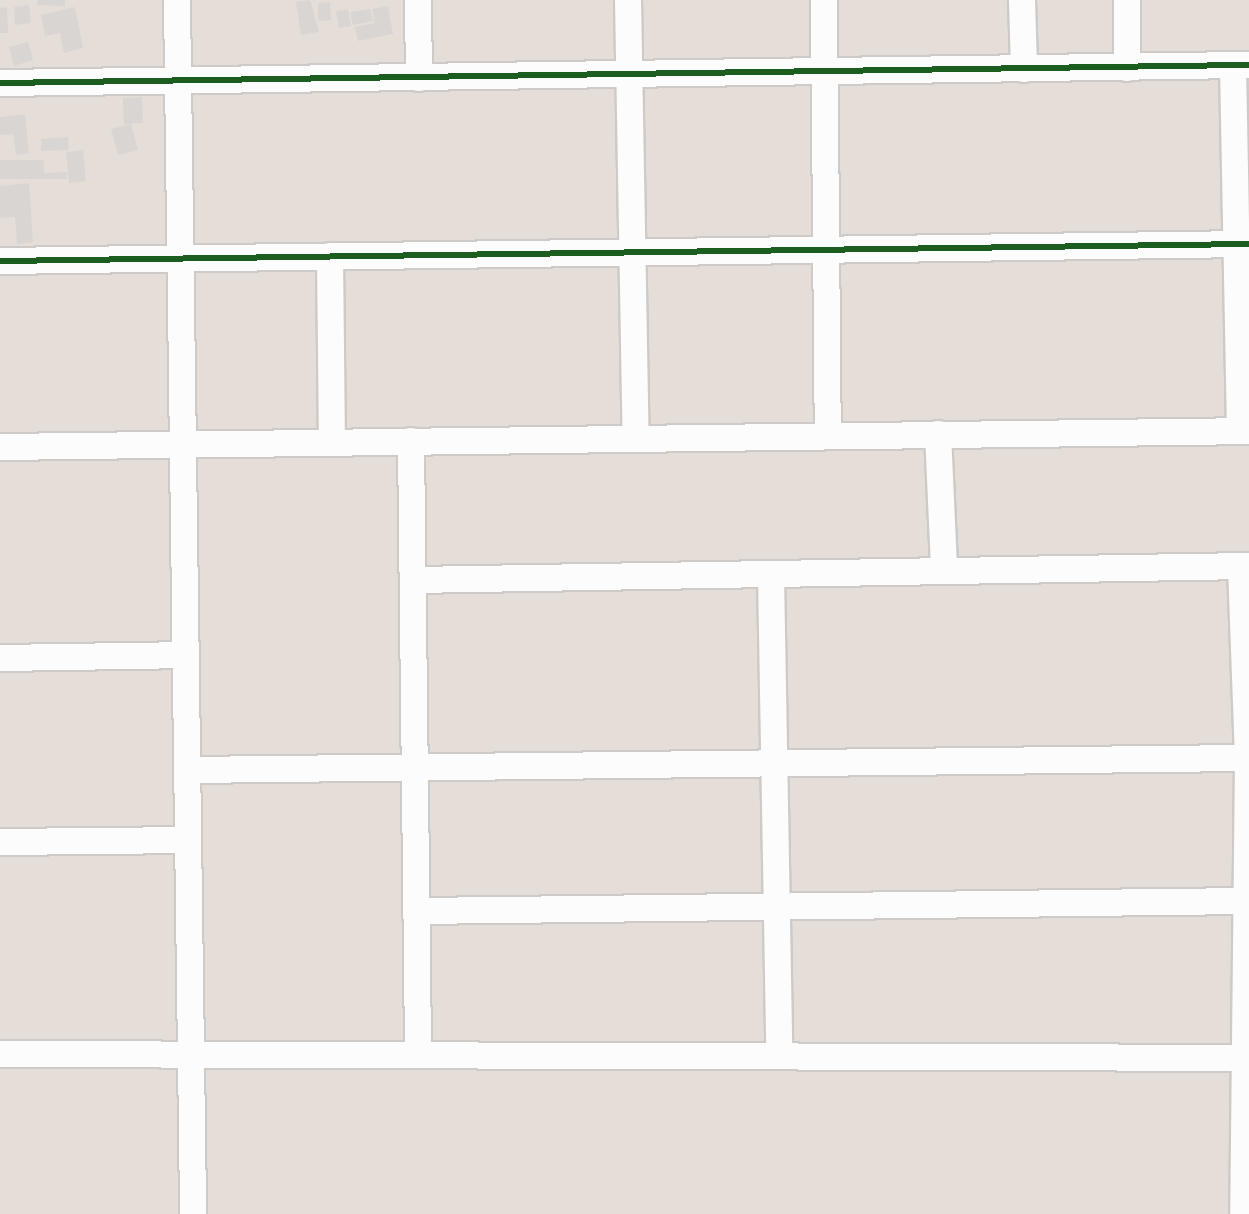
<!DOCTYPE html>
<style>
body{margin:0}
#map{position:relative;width:1249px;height:1214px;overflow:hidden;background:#f1eeeb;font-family:Manrope,sans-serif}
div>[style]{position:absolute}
.residential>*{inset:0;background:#e5ded8}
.building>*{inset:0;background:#d9d5d2}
.roads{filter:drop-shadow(2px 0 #cdcac7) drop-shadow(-2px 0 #cdcac7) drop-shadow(0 2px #cdcac7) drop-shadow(0 -2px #cdcac7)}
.street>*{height:26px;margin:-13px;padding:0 13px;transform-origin:13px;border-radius:13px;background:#fdfcfc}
.cycleway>*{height:6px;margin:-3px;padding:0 3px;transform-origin:3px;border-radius:3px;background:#1b5e20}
span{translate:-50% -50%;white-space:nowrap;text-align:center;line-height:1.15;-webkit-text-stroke:5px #fff;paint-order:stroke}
</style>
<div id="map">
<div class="residential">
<i style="clip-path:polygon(0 0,1249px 0,1249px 1214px,0 1214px)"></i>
</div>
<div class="building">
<i style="clip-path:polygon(38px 0,65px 0,65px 6px,37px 5px)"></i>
<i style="clip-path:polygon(310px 0,319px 32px,301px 35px,296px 2px)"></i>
<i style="clip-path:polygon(330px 2px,331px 20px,318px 21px,318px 3px)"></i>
<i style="clip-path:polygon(29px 5px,31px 23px,15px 25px,14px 7px)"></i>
<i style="clip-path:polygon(388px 6px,393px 34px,358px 41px,355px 27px,375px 23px,372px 9px)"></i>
<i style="clip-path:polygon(7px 7px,8px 33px,0 33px,0 8px)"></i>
<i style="clip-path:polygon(75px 7px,83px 48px,64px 53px,60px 33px,45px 36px,41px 15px)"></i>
<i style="clip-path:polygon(348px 9px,351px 26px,339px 28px,336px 11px)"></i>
<i style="clip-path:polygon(370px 9px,373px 21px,353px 25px,350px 12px)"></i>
<i style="clip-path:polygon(28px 42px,33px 60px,14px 66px,9px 47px)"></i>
<i style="clip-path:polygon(142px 97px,143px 123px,124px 124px,123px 98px)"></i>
<i style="clip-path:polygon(25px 114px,29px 153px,16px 155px,13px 134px,0 135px,0 117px)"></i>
<i style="clip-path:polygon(131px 124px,138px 150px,118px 155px,111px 129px)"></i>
<i style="clip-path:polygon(68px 137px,69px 150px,41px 151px,41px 139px)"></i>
<i style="clip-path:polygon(83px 150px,86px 181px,69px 183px,66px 152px)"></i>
<i style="clip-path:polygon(0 160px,44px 160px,44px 173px,67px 172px,67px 179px,0 179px)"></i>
<i style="clip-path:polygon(29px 183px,33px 242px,17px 244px,15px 217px,0 218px,0 186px)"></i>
</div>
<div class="roads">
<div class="street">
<i style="left:177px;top:0;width:1214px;rotate:89.24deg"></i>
<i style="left:418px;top:0;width:78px;rotate:89.3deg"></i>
<i style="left:628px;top:0;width:438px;rotate:89deg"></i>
<i style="left:824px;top:0;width:436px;rotate:89.5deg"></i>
<i style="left:1022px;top:0;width:69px;rotate:88.3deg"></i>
<i style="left:1127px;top:0;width:68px;rotate:90deg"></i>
<i style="left:1233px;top:66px;width:365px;rotate:88.9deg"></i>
<i style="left:0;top:83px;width:1249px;rotate:-0.83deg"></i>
<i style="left:330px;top:256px;width:186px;rotate:89.4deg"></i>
<i style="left:0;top:261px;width:1249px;rotate:-0.78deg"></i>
<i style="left:938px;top:434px;width:134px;rotate:87.4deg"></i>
<i style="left:411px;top:441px;width:611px;rotate:89.34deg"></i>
<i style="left:0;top:447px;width:1249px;rotate:-0.73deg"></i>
<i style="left:1241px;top:567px;width:191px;rotate:87.9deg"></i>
<i style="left:1248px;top:758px;width:456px;rotate:90.6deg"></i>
<i style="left:771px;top:575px;width:479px;rotate:89deg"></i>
<i style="left:413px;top:580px;width:836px;rotate:-0.96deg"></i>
<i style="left:0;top:658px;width:186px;rotate:-0.9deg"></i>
<i style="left:187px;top:770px;width:1062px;rotate:-0.65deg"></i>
<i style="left:0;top:842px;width:188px;rotate:-0.6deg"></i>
<i style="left:417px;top:911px;width:829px;rotate:-0.69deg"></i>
<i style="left:0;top:1054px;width:1249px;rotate:0.18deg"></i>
</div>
</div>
<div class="cycleway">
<i style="left:0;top:83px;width:1249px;rotate:-0.83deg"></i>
<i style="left:0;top:261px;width:1249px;rotate:-0.78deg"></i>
</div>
</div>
